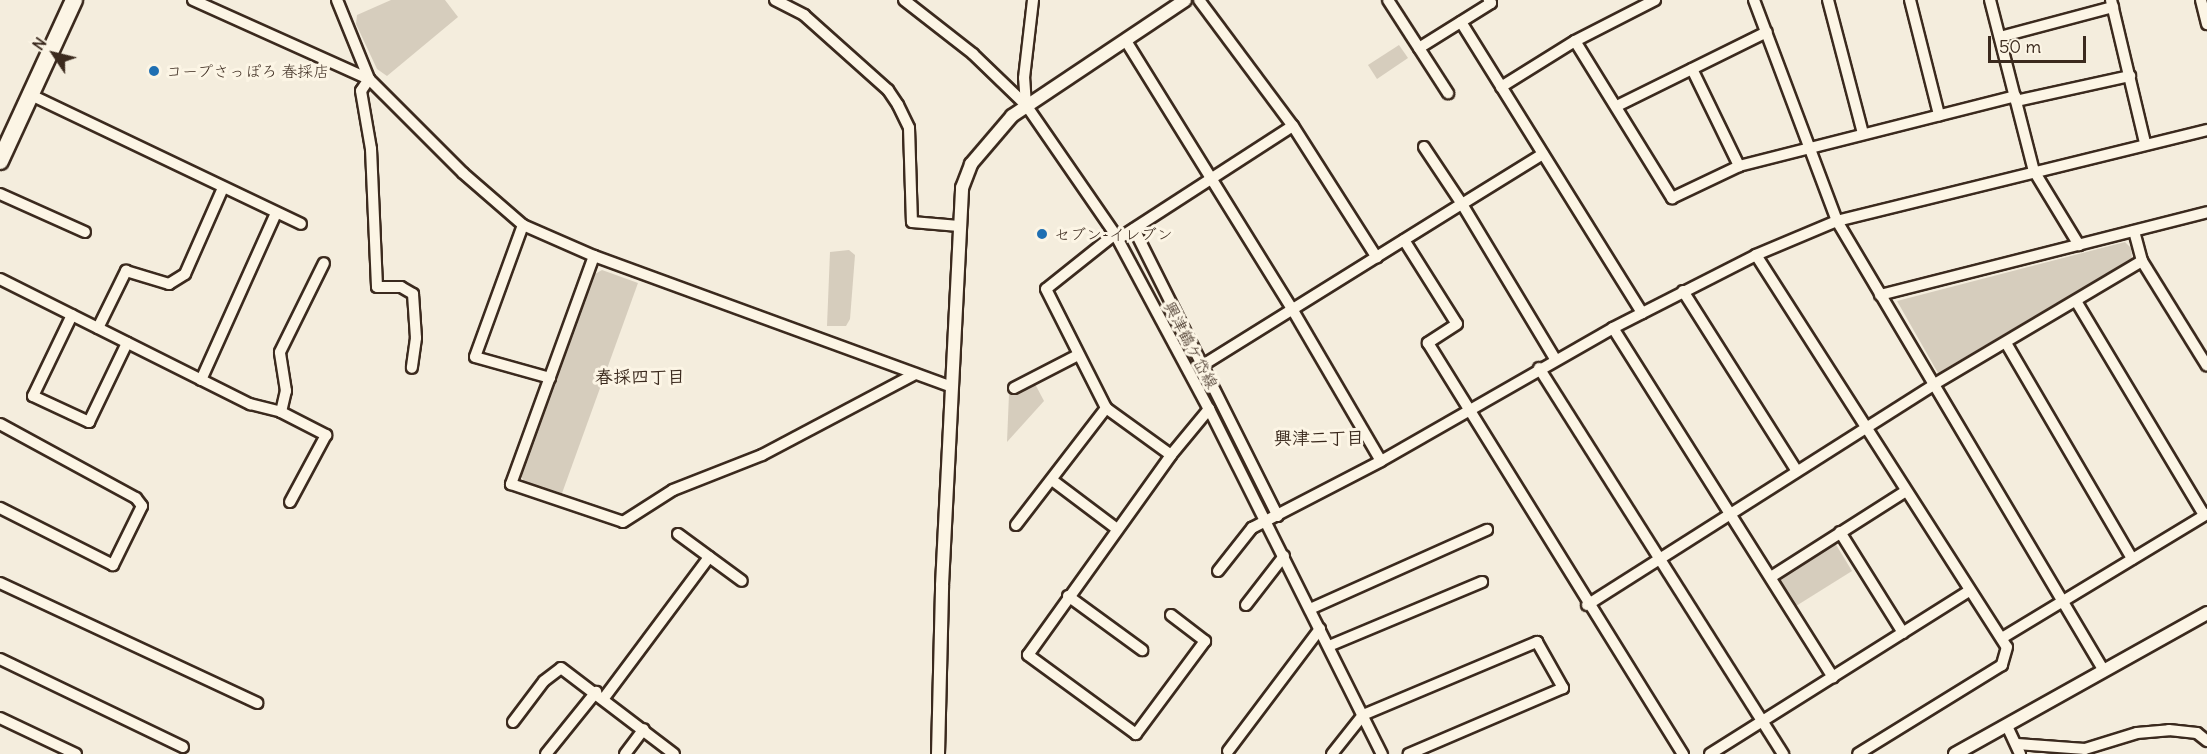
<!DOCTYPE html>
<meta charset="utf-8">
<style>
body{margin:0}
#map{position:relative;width:2207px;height:754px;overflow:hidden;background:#f4eddd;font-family:Delius,"Klee One",sans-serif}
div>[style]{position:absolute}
.green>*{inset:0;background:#d6cdbd}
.roads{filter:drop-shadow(2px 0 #3b2a1e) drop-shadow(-2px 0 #3b2a1e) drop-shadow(0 2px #3b2a1e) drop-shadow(0 -2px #3b2a1e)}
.minor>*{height:10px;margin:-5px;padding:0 5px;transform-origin:5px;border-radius:5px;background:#fcf5e5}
.tertiary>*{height:12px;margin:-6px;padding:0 6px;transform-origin:6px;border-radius:6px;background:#fcf5e5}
.primary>*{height:16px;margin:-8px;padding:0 8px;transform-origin:8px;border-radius:8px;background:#fcf5e5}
.dots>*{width:16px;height:16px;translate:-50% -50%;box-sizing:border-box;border:3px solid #fcf5e5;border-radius:50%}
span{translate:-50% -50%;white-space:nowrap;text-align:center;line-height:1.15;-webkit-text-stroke:6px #fcf5e5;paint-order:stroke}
.poi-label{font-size:16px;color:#3b2a1e}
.left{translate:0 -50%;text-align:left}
.street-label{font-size:16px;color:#3b2a1e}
.neighbourhood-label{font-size:18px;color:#3b2a1e;font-weight:700}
.north{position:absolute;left:24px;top:24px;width:60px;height:60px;-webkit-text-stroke:4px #fcf5e5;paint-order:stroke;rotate:305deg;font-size:16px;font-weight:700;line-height:24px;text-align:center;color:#3b2a1e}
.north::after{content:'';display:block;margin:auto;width:21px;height:27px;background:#3b2a1e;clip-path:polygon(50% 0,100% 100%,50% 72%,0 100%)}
.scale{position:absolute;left:1988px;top:36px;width:98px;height:27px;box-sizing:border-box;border:3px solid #3b2a1e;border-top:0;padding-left:8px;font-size:18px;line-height:21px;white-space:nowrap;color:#3b2a1e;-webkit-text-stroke:4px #fcf5e5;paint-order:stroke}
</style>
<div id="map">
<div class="green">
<i style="clip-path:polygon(391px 0,445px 0,458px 17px,387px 76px,377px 69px,356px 24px,357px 15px)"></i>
<i style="clip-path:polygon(1399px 45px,1408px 58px,1377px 79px,1368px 65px)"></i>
<i style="clip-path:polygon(2125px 242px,2131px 248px,2132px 259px,1938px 373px,1897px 301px)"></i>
<i style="clip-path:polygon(849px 250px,855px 255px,850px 319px,846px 326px,827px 326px,830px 252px)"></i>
<i style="clip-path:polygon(602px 270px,638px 283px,561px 496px,525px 483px,521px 476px,595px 274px)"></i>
<i style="clip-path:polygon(1034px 382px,1044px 401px,1007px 442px,1009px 394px)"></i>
<i style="clip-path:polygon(1835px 543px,1852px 571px,1796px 606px,1779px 579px)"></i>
</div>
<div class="roads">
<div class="minor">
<i style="left:193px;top:0;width:193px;rotate:24.2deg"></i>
<i style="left:369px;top:79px;width:14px;rotate:124deg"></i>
<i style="left:361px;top:91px;width:59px;rotate:80.2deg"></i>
<i style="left:371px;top:149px;width:138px;rotate:87.5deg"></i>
<i style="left:377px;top:287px;width:24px"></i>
<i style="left:401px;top:287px;width:14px;rotate:30deg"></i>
<i style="left:413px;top:294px;width:44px;rotate:86.1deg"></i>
<i style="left:416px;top:338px;width:30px;rotate:98deg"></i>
<i style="left:337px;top:0;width:85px;rotate:67.9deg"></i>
<i style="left:369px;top:79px;width:133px;rotate:45deg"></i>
<i style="left:463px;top:173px;width:79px;rotate:40.9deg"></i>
<i style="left:523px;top:225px;width:77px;rotate:23.6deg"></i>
<i style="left:594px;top:256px;width:381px;rotate:20.1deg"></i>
<i style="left:775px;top:0;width:33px;rotate:27deg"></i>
<i style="left:804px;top:15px;width:113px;rotate:41.8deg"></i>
<i style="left:888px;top:90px;width:18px;rotate:56deg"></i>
<i style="left:898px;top:105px;width:25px;rotate:64deg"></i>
<i style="left:909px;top:128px;width:94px;rotate:88.2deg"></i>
<i style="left:912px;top:222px;width:47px;rotate:4.9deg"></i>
<i style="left:904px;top:0;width:88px;rotate:38deg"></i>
<i style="left:973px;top:54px;width:74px;rotate:43.9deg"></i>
<i style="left:1026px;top:105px;width:157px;rotate:55.4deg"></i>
<i style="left:1115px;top:234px;width:199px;rotate:61.8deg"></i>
<i style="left:1209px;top:409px;width:386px;rotate:63.4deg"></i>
<i style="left:1199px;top:0;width:157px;rotate:53.3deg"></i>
<i style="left:1293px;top:126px;width:156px;rotate:57.5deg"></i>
<i style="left:1388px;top:0;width:111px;rotate:57.2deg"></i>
<i style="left:1754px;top:0;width:236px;rotate:69.4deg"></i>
<i style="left:1837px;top:221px;width:523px;rotate:59.32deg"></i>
<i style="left:1828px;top:0;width:138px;rotate:75.3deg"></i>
<i style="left:1910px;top:0;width:119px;rotate:75.8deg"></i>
<i style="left:1990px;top:0;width:177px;rotate:75.6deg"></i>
<i style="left:2034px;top:171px;width:87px;rotate:58.7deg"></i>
<i style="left:2111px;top:0;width:147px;rotate:76.6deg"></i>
<i style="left:2201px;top:0;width:25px;rotate:76deg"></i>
<i style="left:1461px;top:22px;width:343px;rotate:58.1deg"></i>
<i style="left:2000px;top:37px;width:117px;rotate:-14.9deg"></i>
<i style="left:1126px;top:41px;width:313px;rotate:58.2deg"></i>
<i style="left:1291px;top:307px;width:178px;rotate:59.7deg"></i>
<i style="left:1575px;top:41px;width:185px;rotate:58.3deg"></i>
<i style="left:1672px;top:198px;width:74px;rotate:-25.5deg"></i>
<i style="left:1739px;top:166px;width:285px;rotate:-14.2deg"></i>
<i style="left:1419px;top:48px;width:85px;rotate:-32deg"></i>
<i style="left:1491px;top:3px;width:4px;rotate:-124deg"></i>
<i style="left:1692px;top:69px;width:108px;rotate:64.1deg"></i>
<i style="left:1501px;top:87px;width:87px;rotate:-31.9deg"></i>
<i style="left:1575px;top:41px;width:90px;rotate:-27.1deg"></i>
<i style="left:31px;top:95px;width:299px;rotate:25.5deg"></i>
<i style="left:2016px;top:101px;width:117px;rotate:-12.4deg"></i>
<i style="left:1026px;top:105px;width:27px;rotate:-94deg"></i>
<i style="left:1024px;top:78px;width:79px;rotate:-83.4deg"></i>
<i style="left:1617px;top:106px;width:167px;rotate:-26.3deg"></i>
<i style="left:1424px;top:147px;width:69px;rotate:56.3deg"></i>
<i style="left:1462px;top:204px;width:95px;rotate:-31.7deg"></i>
<i style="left:0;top:194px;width:93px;rotate:24.1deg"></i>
<i style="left:523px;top:225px;width:140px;rotate:110deg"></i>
<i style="left:475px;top:357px;width:78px;rotate:15.6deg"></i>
<i style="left:1134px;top:229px;width:321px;rotate:63.4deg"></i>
<i style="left:2134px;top:231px;width:31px;rotate:75deg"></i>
<i style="left:2142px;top:261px;width:123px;rotate:58.2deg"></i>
<i style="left:1115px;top:234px;width:88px;rotate:141.4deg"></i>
<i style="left:1046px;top:289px;width:133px;rotate:63.2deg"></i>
<i style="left:1106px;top:408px;width:80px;rotate:35.9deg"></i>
<i style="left:1118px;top:239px;width:208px;rotate:-32.9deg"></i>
<i style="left:1404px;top:240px;width:99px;rotate:57.8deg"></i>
<i style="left:1457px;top:324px;width:35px;rotate:147deg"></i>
<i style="left:1428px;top:343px;width:484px;rotate:58.2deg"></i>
<i style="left:1756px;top:255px;width:465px;rotate:57.4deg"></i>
<i style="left:2007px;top:647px;width:19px;rotate:106deg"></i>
<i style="left:2002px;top:665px;width:169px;rotate:148.3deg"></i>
<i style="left:594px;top:256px;width:243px;rotate:110deg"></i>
<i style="left:511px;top:484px;width:118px;rotate:18.7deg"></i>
<i style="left:623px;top:522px;width:59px;rotate:-32.6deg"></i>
<i style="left:673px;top:490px;width:96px;rotate:-21.5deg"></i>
<i style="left:762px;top:455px;width:173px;rotate:-27.9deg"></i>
<i style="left:0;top:279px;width:280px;rotate:26.6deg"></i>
<i style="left:250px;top:404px;width:32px;rotate:14deg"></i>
<i style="left:281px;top:412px;width:51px;rotate:27.1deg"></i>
<i style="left:326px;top:435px;width:76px;rotate:118.2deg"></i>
<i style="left:1683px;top:291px;width:213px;rotate:57.7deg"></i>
<i style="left:1880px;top:295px;width:337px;rotate:-14.2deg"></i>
<i style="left:2076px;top:301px;width:249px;rotate:59.1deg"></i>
<i style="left:72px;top:315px;width:90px;rotate:115.7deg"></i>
<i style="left:33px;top:396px;width:62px;rotate:24.9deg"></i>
<i style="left:89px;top:422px;width:88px;rotate:-64.3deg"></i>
<i style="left:98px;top:328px;width:64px;rotate:-63.8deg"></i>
<i style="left:126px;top:271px;width:45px;rotate:16.8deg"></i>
<i style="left:169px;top:284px;width:19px;rotate:-32deg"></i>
<i style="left:185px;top:274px;width:94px;rotate:-66.2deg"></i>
<i style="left:1613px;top:328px;width:413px;rotate:57.8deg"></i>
<i style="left:2006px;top:343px;width:250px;rotate:59.7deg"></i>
<i style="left:1203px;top:365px;width:305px;rotate:-31.9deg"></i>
<i style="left:1462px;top:204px;width:181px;rotate:59deg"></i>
<i style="left:1539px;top:368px;width:457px;rotate:57.7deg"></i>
<i style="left:201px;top:380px;width:183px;rotate:-65.8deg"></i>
<i style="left:1014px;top:388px;width:72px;rotate:-27.3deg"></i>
<i style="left:281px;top:412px;width:22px;rotate:-77deg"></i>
<i style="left:286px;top:391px;width:39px;rotate:-99deg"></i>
<i style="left:280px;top:352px;width:99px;rotate:-63.7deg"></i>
<i style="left:0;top:424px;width:155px;rotate:28.6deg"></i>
<i style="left:136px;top:498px;width:10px;rotate:53deg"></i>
<i style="left:142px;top:506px;width:66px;rotate:116.2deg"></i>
<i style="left:113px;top:565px;width:127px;rotate:-153.2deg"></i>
<i style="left:1052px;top:480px;width:81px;rotate:37deg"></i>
<i style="left:1016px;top:525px;width:148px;rotate:-52.4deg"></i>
<i style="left:1840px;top:532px;width:119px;rotate:58deg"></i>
<i style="left:678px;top:534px;width:79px;rotate:36.3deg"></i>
<i style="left:1218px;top:571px;width:55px;rotate:-51.7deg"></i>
<i style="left:1252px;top:528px;width:145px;rotate:-27.4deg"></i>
<i style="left:1381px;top:461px;width:267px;rotate:-29.8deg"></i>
<i style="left:1613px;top:328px;width:161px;rotate:-27deg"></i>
<i style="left:1756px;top:255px;width:88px;rotate:-22.8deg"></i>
<i style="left:1837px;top:221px;width:381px;rotate:-13.8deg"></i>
<i style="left:1771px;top:577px;width:160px;rotate:-32.5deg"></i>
<i style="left:0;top:583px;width:284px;rotate:25deg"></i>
<i style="left:1068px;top:596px;width:92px;rotate:36.1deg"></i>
<i style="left:1246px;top:605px;width:62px;rotate:-52.2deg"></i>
<i style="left:1587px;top:605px;width:410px;rotate:-32.4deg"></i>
<i style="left:1933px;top:385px;width:243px;rotate:-30.7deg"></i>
<i style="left:1310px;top:609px;width:194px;rotate:-24.1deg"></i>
<i style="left:1171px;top:615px;width:43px;rotate:37.4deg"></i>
<i style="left:1205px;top:641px;width:116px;rotate:126.6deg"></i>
<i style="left:1136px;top:734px;width:134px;rotate:-143.8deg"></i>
<i style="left:1028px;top:655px;width:246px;rotate:-54.4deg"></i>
<i style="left:1171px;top:455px;width:60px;rotate:-50.4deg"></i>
<i style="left:2002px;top:638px;width:240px;rotate:-31.2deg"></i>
<i style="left:1329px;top:646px;width:166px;rotate:-22.7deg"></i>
<i style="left:0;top:659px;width:203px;rotate:25.7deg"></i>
<i style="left:604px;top:698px;width:176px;rotate:-53.3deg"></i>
<i style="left:0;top:718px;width:84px;rotate:25.3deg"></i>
<i style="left:513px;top:722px;width:51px;rotate:-52.9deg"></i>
<i style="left:544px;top:681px;width:21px;rotate:-37deg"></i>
<i style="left:561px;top:668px;width:142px;rotate:37.3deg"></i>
<i style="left:2007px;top:726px;width:31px;rotate:65deg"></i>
<i style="left:2017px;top:744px;width:68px;rotate:4.2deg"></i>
<i style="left:2085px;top:749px;width:54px;rotate:-17.1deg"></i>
<i style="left:2137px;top:733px;width:32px;rotate:-5deg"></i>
<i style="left:2169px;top:730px;width:28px;rotate:6deg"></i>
<i style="left:2197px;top:733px;width:13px;rotate:39deg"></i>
<i style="left:1228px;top:751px;width:153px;rotate:-53deg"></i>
<i style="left:546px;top:754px;width:80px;rotate:-51.1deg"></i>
<i style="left:625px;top:754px;width:31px;rotate:-53deg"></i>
<i style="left:1332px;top:754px;width:50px;rotate:-51.5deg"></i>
<i style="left:1363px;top:715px;width:189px;rotate:-22.8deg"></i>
<i style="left:1537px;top:642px;width:53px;rotate:60.5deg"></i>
<i style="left:1563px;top:688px;width:168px;rotate:156.8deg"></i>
<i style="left:1710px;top:754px;width:307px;rotate:-32.2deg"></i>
</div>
<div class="tertiary">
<i style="left:938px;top:754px;width:169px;rotate:-88.6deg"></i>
<i style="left:942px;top:585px;width:398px;rotate:-87.1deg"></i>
<i style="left:962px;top:188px;width:26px;rotate:-69deg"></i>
<i style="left:971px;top:164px;width:63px;rotate:-49.5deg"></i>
<i style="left:1012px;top:116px;width:208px;rotate:-33.8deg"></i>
<i style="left:1955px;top:754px;width:289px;rotate:-29.2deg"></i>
</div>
<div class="primary">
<i style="left:0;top:161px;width:177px;rotate:-65.3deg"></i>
</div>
</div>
<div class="dots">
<i style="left:154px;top:71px;background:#1f6fb2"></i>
<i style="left:1042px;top:234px;background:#1f6fb2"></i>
</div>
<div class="poi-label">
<span class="left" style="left:166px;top:71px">コープさっぽろ 春採店</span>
<span class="left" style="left:1054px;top:234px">セブン-イレブン</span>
</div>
<div class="street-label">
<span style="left:1191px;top:345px;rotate:62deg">興津鶴ケ岱線</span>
</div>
<div class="neighbourhood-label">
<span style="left:640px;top:377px">春採四丁目</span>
<span style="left:1319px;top:438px">興津二丁目</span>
</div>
<div class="north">N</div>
<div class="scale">50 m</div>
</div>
